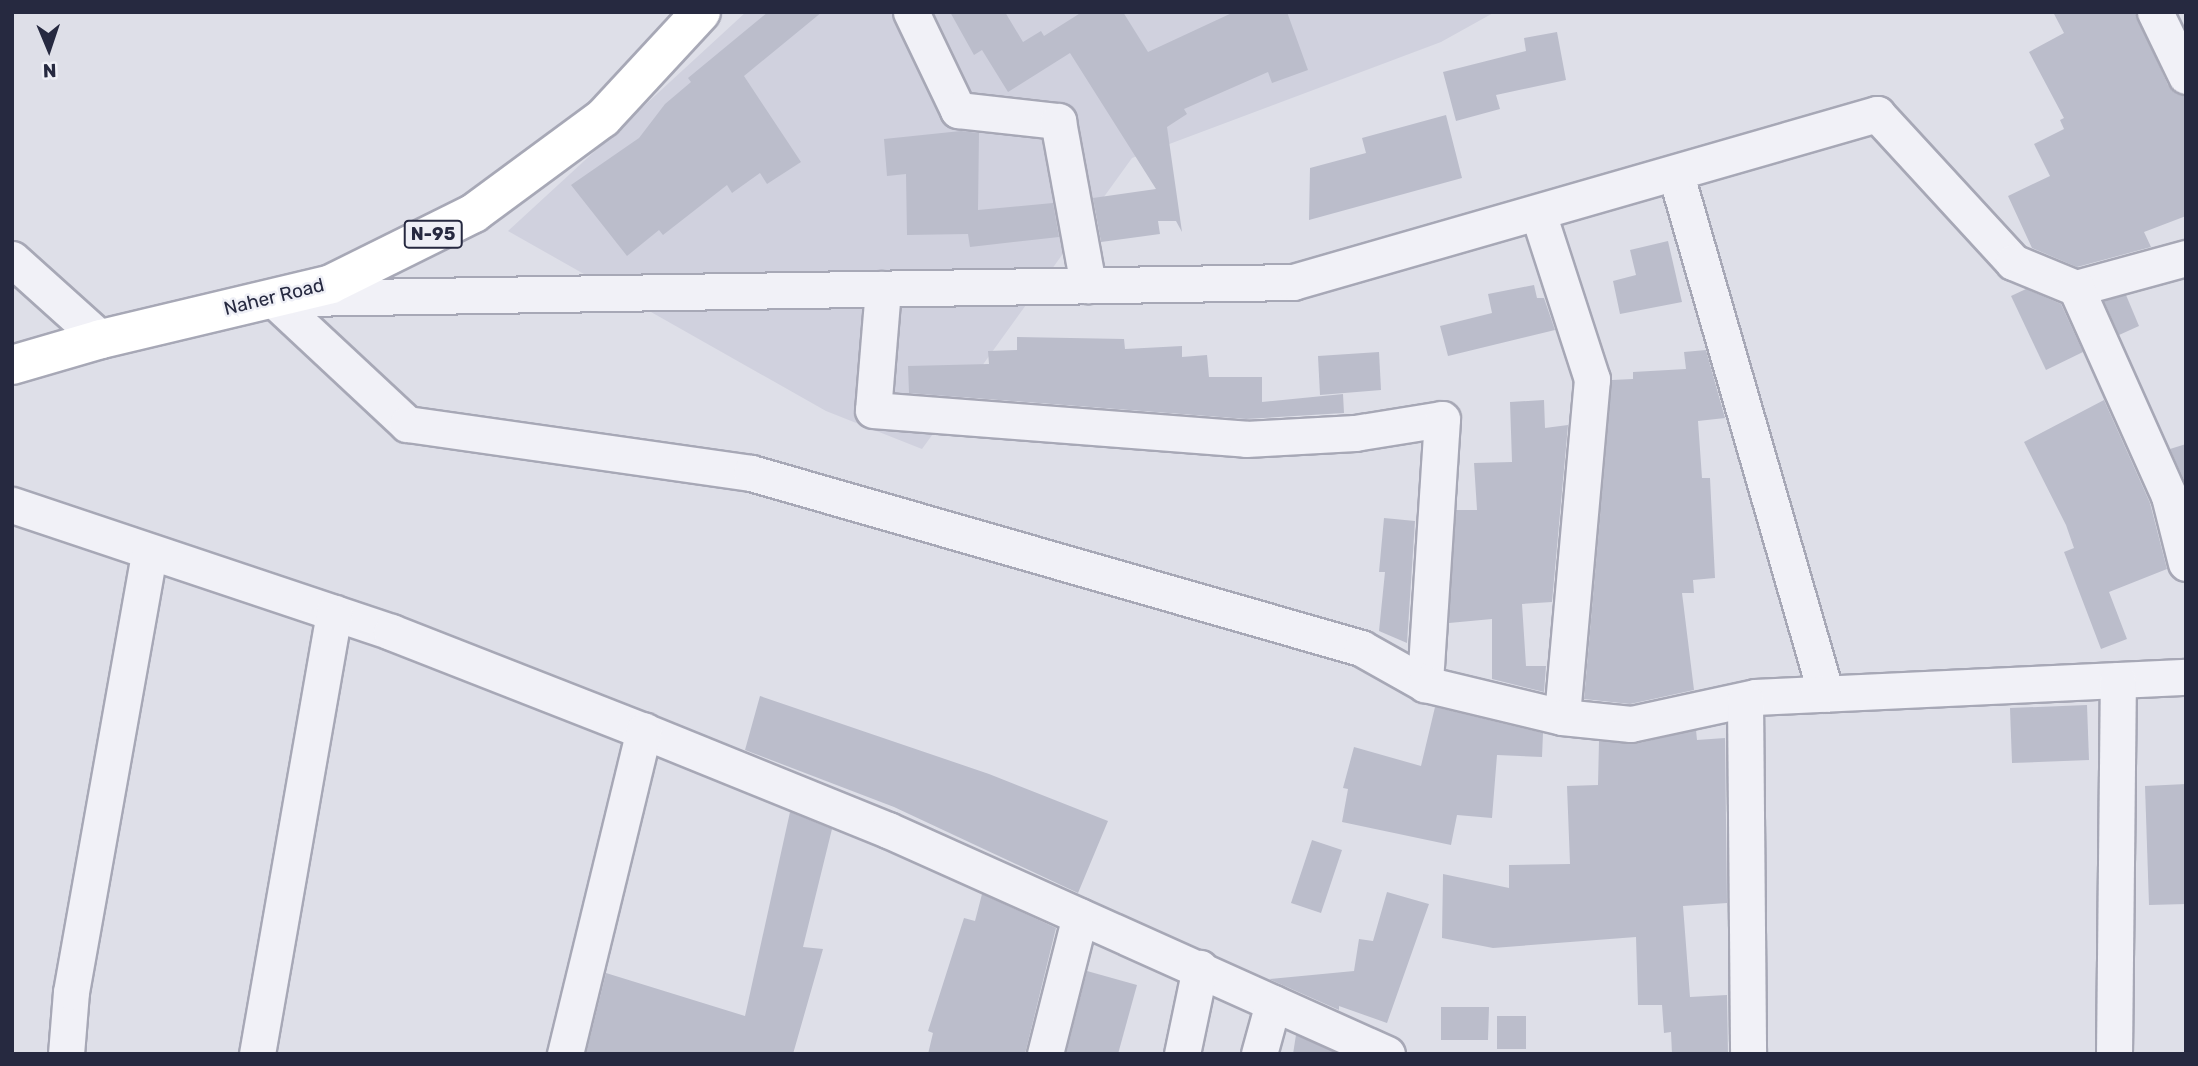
<!DOCTYPE html>
<style>
body{margin:0}
#map{position:relative;width:2198px;height:1066px;overflow:hidden;background:#dedfe8;font-family:Rubik,sans-serif}
div>[style]{position:absolute}
.built>*{inset:0;background:#d0d1de}
.building>*{inset:0;background:#bbbdcb}
.roads{filter:drop-shadow(2px 0 #a7a8b6) drop-shadow(-2px 0 #a7a8b6) drop-shadow(0 2px #a7a8b6) drop-shadow(0 -2px #a7a8b6)}
.street>*{height:35px;margin:-17.5px;padding:0 17.5px;transform-origin:17.5px;border-radius:17.5px;background:#f1f1f7}
.primary>*{height:38px;margin:-19px;padding:0 19px;transform-origin:19px;border-radius:19px;background:#fff}
span{translate:-50% -50%;white-space:nowrap;text-align:center;line-height:1.15;-webkit-text-stroke:5px #eeeff6;paint-order:stroke}
.shield-label span{padding:2px 5px;background:#eeeff6;border:2px solid;border-radius:5px;-webkit-text-stroke-width:0}
.shield-label{font-size:18px;color:#262940;font-weight:700}
.street-label{font-size:19px;color:#262940}
.frame{position:absolute;inset:0;border:14px solid #262940;pointer-events:none}
.north{position:absolute;left:14px;top:14px;width:70px;height:70px;-webkit-text-stroke:5px #eeeff6;paint-order:stroke;rotate:178deg;font-size:19px;font-weight:700;line-height:28px;text-align:center;color:#262940}
.north::after{content:'';display:block;margin:auto;width:24px;height:32px;background:#262940;clip-path:polygon(50% 0,100% 100%,50% 72%,0 100%)}
</style>
<div id="map">
<div class="built">
<i style="clip-path:polygon(746px 12px,1495px 12px,1441px 42px,1132px 158px,922px 449px,826px 411px,508px 231px)"></i>
</div>
<div class="building">
<i style="clip-path:polygon(768px 12px,822px 12px,744px 76px,801px 162px,767px 184px,760px 173px,732px 193px,727px 185px,663px 235px,659px 230px,627px 256px,571px 185px,639px 138px,665px 104px,691px 82px,688px 78px)"></i>
<i style="clip-path:polygon(950px 12px,1005px 12px,1023px 42px,1041px 31px,1044px 36px,1082px 12px,1123px 12px,1148px 52px,1234px 12px,1287px 12px,1308px 70px,1272px 83px,1268px 72px,1184px 109px,1187px 114px,1167px 127px,1182px 232px,1176px 221px,1158px 221px,1160px 234px,1101px 242px,1093px 198px,1156px 189px,1070px 53px,1008px 92px,982px 50px,974px 55px)"></i>
<i style="clip-path:polygon(2053px 12px,2135px 12px,2168px 85px,2186px 96px,2186px 216px,2144px 232px,2151px 247px,2077px 267px,2032px 248px,2008px 196px,2050px 176px,2034px 144px,2064px 129px,2060px 120px,2064px 118px,2029px 52px,2064px 33px)"></i>
<i style="clip-path:polygon(1557px 32px,1566px 80px,1496px 95px,1500px 109px,1456px 121px,1443px 72px,1526px 51px,1524px 38px)"></i>
<i style="clip-path:polygon(1446px 115px,1462px 178px,1309px 220px,1310px 168px,1366px 153px,1362px 138px)"></i>
<i style="clip-path:polygon(961px 131px,979px 133px,978px 210px,1053px 203px,1059px 237px,970px 247px,968px 234px,907px 235px,906px 174px,887px 176px,884px 139px)"></i>
<i style="clip-path:polygon(1668px 241px,1682px 302px,1620px 314px,1613px 281px,1636px 275px,1630px 250px)"></i>
<i style="clip-path:polygon(1534px 285px,1537px 298px,1544px 298px,1555px 330px,1448px 356px,1440px 326px,1492px 313px,1488px 294px)"></i>
<i style="clip-path:polygon(2026px 289px,2061px 304px,2083px 352px,2046px 370px,2011px 296px)"></i>
<i style="clip-path:polygon(2126px 295px,2139px 326px,2119px 335px,2104px 301px)"></i>
<i style="clip-path:polygon(1017px 337px,1124px 339px,1125px 349px,1182px 346px,1182px 357px,1207px 355px,1209px 377px,1262px 377px,1262px 402px,1343px 394px,1344px 413px,1246px 419px,909px 393px,908px 366px,989px 364px,988px 351px,1017px 350px)"></i>
<i style="clip-path:polygon(1706px 350px,1725px 418px,1698px 421px,1702px 478px,1710px 478px,1715px 578px,1693px 580px,1694px 593px,1682px 593px,1694px 690px,1630px 704px,1584px 699px,1612px 380px,1633px 379px,1633px 372px,1686px 369px,1684px 352px)"></i>
<i style="clip-path:polygon(1379px 352px,1381px 390px,1320px 395px,1318px 356px)"></i>
<i style="clip-path:polygon(1544px 400px,1545px 428px,1568px 425px,1552px 602px,1522px 604px,1526px 666px,1546px 666px,1544px 692px,1492px 679px,1492px 619px,1449px 623px,1456px 510px,1477px 510px,1474px 463px,1512px 462px,1510px 402px)"></i>
<i style="clip-path:polygon(2104px 400px,2150px 503px,2167px 569px,2109px 592px,2127px 639px,2101px 649px,2064px 552px,2074px 548px,2066px 525px,2024px 442px)"></i>
<i style="clip-path:polygon(2186px 444px,2186px 484px,2170px 449px)"></i>
<i style="clip-path:polygon(1384px 518px,1415px 521px,1407px 643px,1379px 631px,1385px 572px,1379px 572px)"></i>
<i style="clip-path:polygon(760px 696px,989px 774px,1108px 821px,1078px 893px,894px 807px,745px 750px)"></i>
<i style="clip-path:polygon(2087px 705px,2089px 760px,2012px 763px,2010px 708px)"></i>
<i style="clip-path:polygon(1435px 707px,1543px 733px,1542px 757px,1497px 755px,1492px 818px,1457px 815px,1451px 845px,1342px 822px,1348px 789px,1343px 788px,1354px 747px,1421px 766px)"></i>
<i style="clip-path:polygon(1696px 730px,1697px 740px,1725px 738px,1727px 903px,1683px 906px,1690px 997px,1727px 995px,1728px 1054px,1672px 1054px,1671px 1032px,1664px 1033px,1662px 1005px,1638px 1005px,1636px 937px,1493px 948px,1442px 938px,1443px 874px,1509px 888px,1509px 865px,1570px 864px,1567px 786px,1598px 785px,1599px 741px,1635px 744px)"></i>
<i style="clip-path:polygon(2186px 784px,2186px 904px,2149px 905px,2145px 786px)"></i>
<i style="clip-path:polygon(790px 812px,832px 829px,803px 947px,823px 949px,793px 1054px,586px 1054px,606px 973px,745px 1016px)"></i>
<i style="clip-path:polygon(1312px 840px,1342px 850px,1321px 913px,1291px 903px)"></i>
<i style="clip-path:polygon(1387px 892px,1429px 904px,1387px 1023px,1339px 1006px,1339px 1010px,1269px 979px,1354px 971px,1359px 939px,1373px 941px)"></i>
<i style="clip-path:polygon(982px 894px,1056px 928px,1025px 1054px,928px 1054px,933px 1033px,928px 1031px,964px 918px,975px 921px)"></i>
<i style="clip-path:polygon(1087px 971px,1137px 985px,1118px 1054px,1066px 1054px)"></i>
<i style="clip-path:polygon(1441px 1007px,1489px 1007px,1488px 1040px,1441px 1040px)"></i>
<i style="clip-path:polygon(1497px 1016px,1526px 1016px,1526px 1049px,1497px 1049px)"></i>
<i style="clip-path:polygon(1296px 1035px,1337px 1053px,1337px 1054px,1293px 1054px)"></i>
</div>
<div class="roads">
<div class="street">
<i style="left:911px;top:12px;width:109px;rotate:64.4deg"></i>
<i style="left:958px;top:110px;width:101px;rotate:6.3deg"></i>
<i style="left:1058px;top:121px;width:167px;rotate:79.6deg"></i>
<i style="left:2155px;top:12px;width:71px;rotate:64.2deg"></i>
<i style="left:1676px;top:175px;width:540px;rotate:73.88deg"></i>
<i style="left:1538px;top:213px;width:175px;rotate:72deg"></i>
<i style="left:1592px;top:379px;width:339px;rotate:95.1deg"></i>
<i style="left:12px;top:259px;width:120px;rotate:42deg"></i>
<i style="left:2076px;top:288px;width:114px;rotate:-15.3deg"></i>
<i style="left:883px;top:289px;width:121px;rotate:94.7deg"></i>
<i style="left:873px;top:410px;width:374px;rotate:4.4deg"></i>
<i style="left:1246px;top:439px;width:109px;rotate:-3.2deg"></i>
<i style="left:1355px;top:433px;width:88px;rotate:-9.1deg"></i>
<i style="left:1442px;top:419px;width:266px;rotate:93.7deg"></i>
<i style="left:272px;top:298px;width:185px;rotate:43deg"></i>
<i style="left:407px;top:424px;width:347px;rotate:8.1deg"></i>
<i style="left:751px;top:473px;width:635px;rotate:16.01deg"></i>
<i style="left:1361px;top:648px;width:73px;rotate:29.4deg"></i>
<i style="left:1425px;top:684px;width:141px;rotate:13.5deg"></i>
<i style="left:1562px;top:717px;width:69px;rotate:5.8deg"></i>
<i style="left:1631px;top:724px;width:128px;rotate:-12.2deg"></i>
<i style="left:1756px;top:697px;width:430px;rotate:-2.7deg"></i>
<i style="left:300px;top:298px;width:993px;rotate:-0.92deg"></i>
<i style="left:1293px;top:282px;width:608px;rotate:-16.05deg"></i>
<i style="left:1877px;top:114px;width:201px;rotate:47.4deg"></i>
<i style="left:2013px;top:262px;width:68px;rotate:22.4deg"></i>
<i style="left:2076px;top:288px;width:228px;rotate:65.9deg"></i>
<i style="left:2169px;top:496px;width:69px;rotate:75.8deg"></i>
<i style="left:12px;top:505px;width:400px;rotate:18.5deg"></i>
<i style="left:391px;top:632px;width:272px;rotate:21.4deg"></i>
<i style="left:644px;top:731px;width:263px;rotate:22.1deg"></i>
<i style="left:888px;top:830px;width:547px;rotate:24.18deg"></i>
<i style="left:1745px;top:700px;width:354px;rotate:89.5deg"></i>
<i style="left:66px;top:1054px;width:62px;rotate:-85.4deg"></i>
<i style="left:71px;top:992px;width:446px;rotate:-79.9deg"></i>
<i style="left:257px;top:1054px;width:448px;rotate:-80.1deg"></i>
<i style="left:565px;top:1054px;width:333px;rotate:-76.3deg"></i>
<i style="left:1045px;top:1054px;width:142px;rotate:-75.8deg"></i>
<i style="left:1182px;top:1054px;width:88px;rotate:-78.2deg"></i>
<i style="left:1259px;top:1054px;width:53px;rotate:-74.6deg"></i>
<i style="left:2114px;top:1054px;width:374px;rotate:-89.4deg"></i>
</div>
<div class="primary">
<i style="left:12px;top:365px;width:93px;rotate:-16.3deg"></i>
<i style="left:101px;top:339px;width:236px;rotate:-13.4deg"></i>
<i style="left:331px;top:284px;width:160px;rotate:-26.4deg"></i>
<i style="left:474px;top:213px;width:160px;rotate:-36.4deg"></i>
<i style="left:603px;top:118px;width:144px;rotate:-47.2deg"></i>
</div>
</div>
<div class="shield-label">
<span style="left:433px;top:234px">N-95</span>
</div>
<div class="street-label">
<span style="left:274px;top:297px;rotate:-14deg">Naher Road</span>
</div>
<div class="frame"></div>
<div class="north">N</div>
</div>
